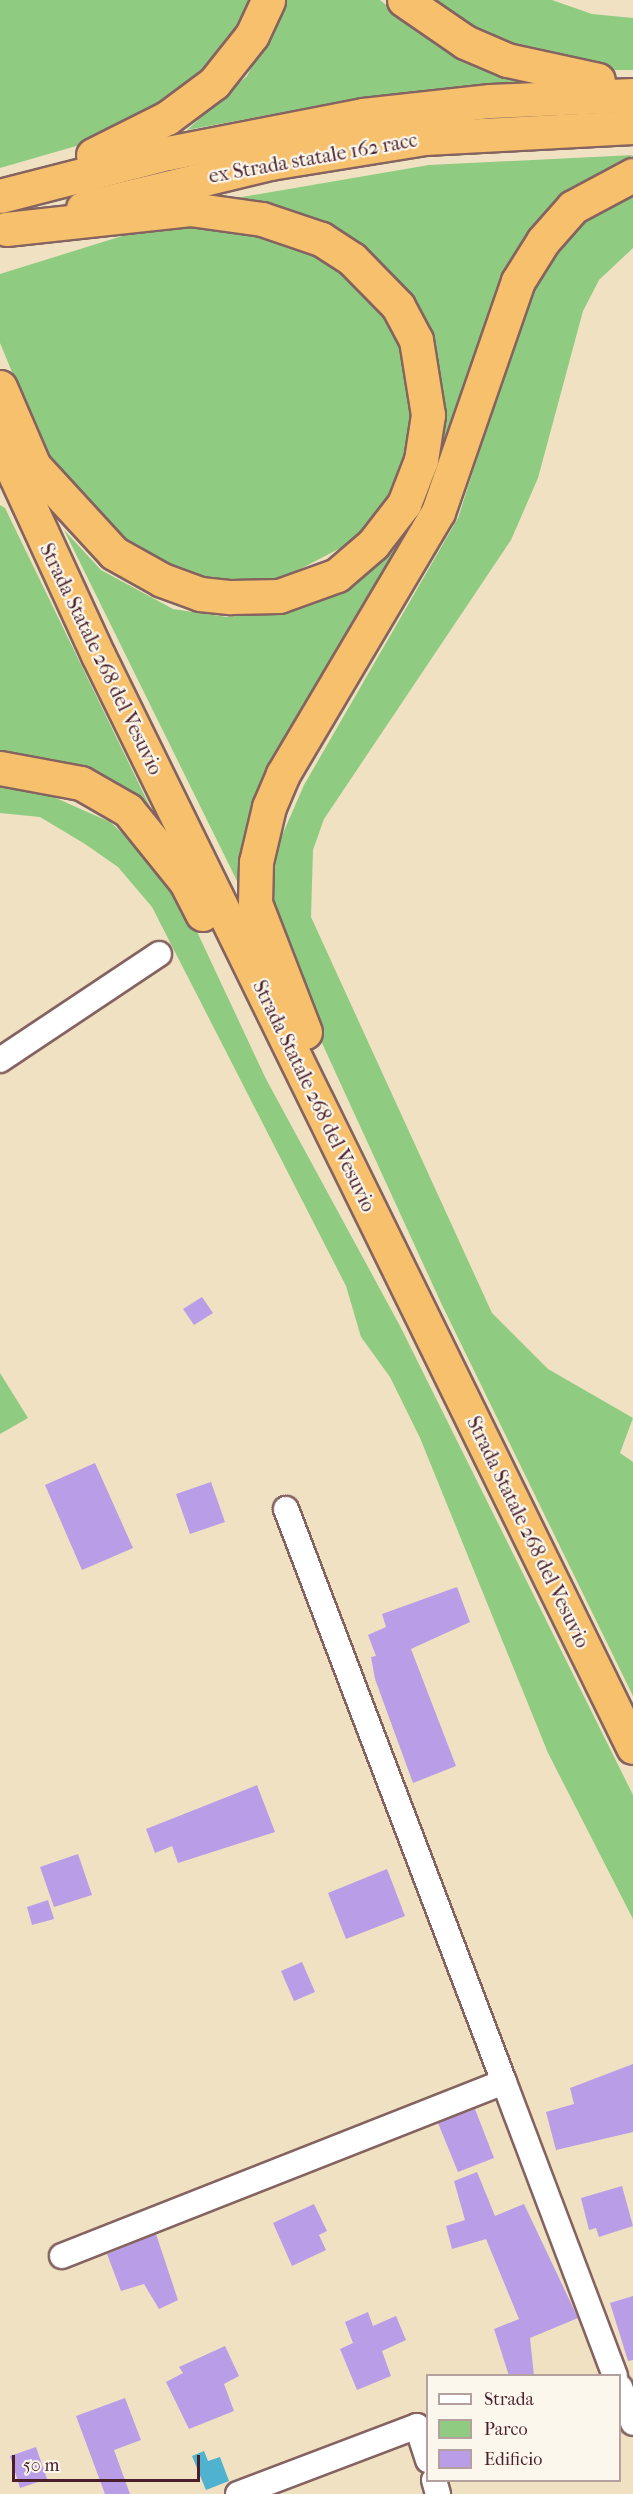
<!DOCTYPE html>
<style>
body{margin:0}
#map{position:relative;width:633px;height:2494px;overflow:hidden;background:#f0e1c2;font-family:"IM FELL French Canon",serif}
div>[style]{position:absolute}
.green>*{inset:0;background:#8fcc81}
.water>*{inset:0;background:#4fb2ce}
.building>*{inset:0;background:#ba9de7}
.roads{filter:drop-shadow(2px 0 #846360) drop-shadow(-2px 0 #846360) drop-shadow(0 2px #846360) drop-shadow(0 -2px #846360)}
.street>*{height:24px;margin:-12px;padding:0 12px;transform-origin:12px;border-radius:12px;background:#fff}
.highway>*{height:33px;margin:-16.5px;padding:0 16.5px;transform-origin:16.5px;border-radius:16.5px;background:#f7c06c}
span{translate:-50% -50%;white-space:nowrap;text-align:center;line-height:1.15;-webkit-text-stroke:4.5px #fbf7ec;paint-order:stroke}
.street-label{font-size:20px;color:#4a1f2b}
.legend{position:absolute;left:426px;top:2374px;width:195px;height:108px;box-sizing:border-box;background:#fbf7ec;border:2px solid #b4a19f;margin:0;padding:8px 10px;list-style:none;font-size:18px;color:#4a1f2b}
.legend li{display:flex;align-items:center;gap:12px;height:30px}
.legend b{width:30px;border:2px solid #b4a19f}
.scale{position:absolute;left:12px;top:2455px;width:188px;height:27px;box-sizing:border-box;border:3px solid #4a1f2b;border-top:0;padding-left:8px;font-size:18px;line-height:21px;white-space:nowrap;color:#4a1f2b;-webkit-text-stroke:4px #fbf7ec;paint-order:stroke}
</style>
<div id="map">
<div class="green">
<i style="clip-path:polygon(0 0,256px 0,204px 76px,111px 136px,0 168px)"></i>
<i style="clip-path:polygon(287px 0,380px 0,435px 44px,521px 82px,360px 98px,187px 130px,247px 76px)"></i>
<i style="clip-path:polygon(431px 0,552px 0,592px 14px,633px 18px,633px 70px,606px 70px,503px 43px)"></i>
<i style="clip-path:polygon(633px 155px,566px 197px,501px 281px,435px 489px,243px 851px,239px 885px,64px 530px,101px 570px,173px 609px,227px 617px,282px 611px,358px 575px,440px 403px,434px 339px,405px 287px,363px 247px,303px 215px,236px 198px,429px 165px)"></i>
<i style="clip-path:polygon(633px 193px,633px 248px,599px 280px,583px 311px,538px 478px,511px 540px,324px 819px,313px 850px,311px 917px,492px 1313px,548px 1369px,633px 1418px,620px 1453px,633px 1462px,633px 1696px,442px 1305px,273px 936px,270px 893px,280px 840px,304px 785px,458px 518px,530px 294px,556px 247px,593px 215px)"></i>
<i style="clip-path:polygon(201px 225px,307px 246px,369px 291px,397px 334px,412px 383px,412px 434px,384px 505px,350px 543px,283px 578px,207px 582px,137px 553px,53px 471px,0 343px,0 274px,151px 227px)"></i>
<i style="clip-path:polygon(0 505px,5px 508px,155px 817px,128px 798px,0 755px)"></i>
<i style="clip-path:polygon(0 786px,40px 791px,110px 822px,152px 860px,192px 921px,266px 1079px,400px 1326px,633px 1795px,633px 1919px,548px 1753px,420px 1438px,390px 1377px,361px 1337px,346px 1286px,152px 907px,118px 867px,85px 844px,40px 817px,0 813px)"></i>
<i style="clip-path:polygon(0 1373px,28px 1418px,0 1434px)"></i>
</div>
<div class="water">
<i style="clip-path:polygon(204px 2451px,208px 2461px,220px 2457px,229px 2481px,206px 2490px,192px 2456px)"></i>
</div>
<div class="building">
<i style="clip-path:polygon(202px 1297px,213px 1313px,194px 1325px,183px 1309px)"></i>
<i style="clip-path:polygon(95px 1463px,133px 1548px,82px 1570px,45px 1485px)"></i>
<i style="clip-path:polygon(211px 1482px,225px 1522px,190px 1534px,176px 1494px)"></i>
<i style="clip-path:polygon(457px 1587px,470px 1622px,411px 1649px,456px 1766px,413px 1783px,375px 1679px,371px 1657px,376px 1656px,368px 1635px,386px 1627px,382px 1614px)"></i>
<i style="clip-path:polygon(257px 1785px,275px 1832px,178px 1863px,172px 1846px,155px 1853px,146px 1829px)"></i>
<i style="clip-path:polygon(78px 1854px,92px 1895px,54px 1907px,40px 1867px)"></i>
<i style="clip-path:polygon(387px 1869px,405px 1916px,346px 1939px,328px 1893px)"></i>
<i style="clip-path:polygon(48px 1900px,54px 1919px,32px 1925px,27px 1907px)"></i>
<i style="clip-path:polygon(302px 1962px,315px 1992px,294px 2001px,281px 1971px)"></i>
<i style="clip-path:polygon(633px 2064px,633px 2132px,556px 2150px,546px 2112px,574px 2104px,570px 2088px)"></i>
<i style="clip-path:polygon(475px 2109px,494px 2158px,458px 2172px,438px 2123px)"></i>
<i style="clip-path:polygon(477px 2172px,495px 2216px,524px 2204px,578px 2318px,530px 2338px,534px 2376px,509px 2376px,494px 2329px,519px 2319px,486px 2239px,452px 2249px,446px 2226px,465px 2220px,454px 2181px)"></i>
<i style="clip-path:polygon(622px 2186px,633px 2226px,599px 2237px,596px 2228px,589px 2230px,581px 2198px)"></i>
<i style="clip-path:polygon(314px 2204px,327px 2231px,319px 2235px,326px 2250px,292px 2266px,273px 2223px)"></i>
<i style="clip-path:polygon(156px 2234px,178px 2300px,159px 2309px,144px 2284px,121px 2291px,107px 2254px)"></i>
<i style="clip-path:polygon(633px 2296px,633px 2360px,628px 2361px,610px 2303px)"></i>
<i style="clip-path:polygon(368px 2312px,373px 2326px,396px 2316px,406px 2340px,382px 2351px,391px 2376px,357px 2390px,340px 2349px,353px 2343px,345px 2322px)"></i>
<i style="clip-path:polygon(225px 2346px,239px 2376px,224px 2384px,234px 2411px,189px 2429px,166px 2382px,183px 2373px,179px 2367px)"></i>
<i style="clip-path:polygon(125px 2398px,141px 2440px,114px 2450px,130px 2494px,105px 2494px,76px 2416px)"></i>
<i style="clip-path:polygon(36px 2447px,47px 2479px,20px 2488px,10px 2456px)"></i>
</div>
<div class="roads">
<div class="street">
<i style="left:0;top:1060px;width:191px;rotate:-33.7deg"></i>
<i style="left:286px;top:1509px;width:613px;rotate:69.17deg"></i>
<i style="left:62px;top:2256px;width:475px;rotate:-21.5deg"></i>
<i style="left:504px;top:2082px;width:314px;rotate:69.3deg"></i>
<i style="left:620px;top:2387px;width:38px;rotate:70deg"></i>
<i style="left:434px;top:2480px;width:15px;rotate:74deg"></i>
<i style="left:238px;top:2494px;width:191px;rotate:-20.8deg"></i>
<i style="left:417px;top:2426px;width:36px;rotate:72deg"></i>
</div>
<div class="highway">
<i style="left:404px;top:0;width:74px;rotate:34.5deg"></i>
<i style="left:465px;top:42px;width:46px;rotate:23.2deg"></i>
<i style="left:507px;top:60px;width:93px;rotate:12.4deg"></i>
<i style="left:93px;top:155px;width:83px;rotate:-26.6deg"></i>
<i style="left:167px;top:118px;width:59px;rotate:-36.7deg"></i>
<i style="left:214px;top:83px;width:61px;rotate:-51.6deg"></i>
<i style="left:252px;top:35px;width:38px;rotate:-65deg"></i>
<i style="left:0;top:196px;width:173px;rotate:-14.4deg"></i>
<i style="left:168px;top:153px;width:199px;rotate:-11deg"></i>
<i style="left:363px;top:115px;width:128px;rotate:-6.3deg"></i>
<i style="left:490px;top:101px;width:143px;rotate:-2.4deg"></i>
<i style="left:83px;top:208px;width:192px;rotate:-13.5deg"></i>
<i style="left:270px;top:163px;width:157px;rotate:-9.2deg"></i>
<i style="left:425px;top:138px;width:208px;rotate:-3deg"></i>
<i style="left:0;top:387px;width:86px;rotate:66.7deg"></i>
<i style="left:34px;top:466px;width:118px;rotate:47.4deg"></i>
<i style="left:114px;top:553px;width:55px;rotate:29.4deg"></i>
<i style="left:162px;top:580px;width:40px;rotate:20.2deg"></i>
<i style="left:200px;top:594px;width:31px;rotate:6deg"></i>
<i style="left:231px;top:597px;width:48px;rotate:-1.2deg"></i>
<i style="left:279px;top:596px;width:62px;rotate:-19.9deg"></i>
<i style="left:337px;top:575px;width:48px;rotate:-40.7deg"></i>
<i style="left:373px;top:544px;width:51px;rotate:-52.2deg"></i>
<i style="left:404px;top:504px;width:47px;rotate:-68.9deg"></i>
<i style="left:421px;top:460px;width:46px;rotate:-81.2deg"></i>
<i style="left:428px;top:415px;width:76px;rotate:-99.1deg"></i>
<i style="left:416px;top:340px;width:38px;rotate:-118deg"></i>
<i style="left:398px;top:306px;width:66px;rotate:-134.4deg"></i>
<i style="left:352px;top:259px;width:37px;rotate:-147deg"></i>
<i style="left:321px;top:239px;width:62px;rotate:-161.3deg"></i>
<i style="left:262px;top:219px;width:73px;rotate:-172.1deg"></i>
<i style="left:190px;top:209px;width:185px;rotate:173.8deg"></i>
<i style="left:0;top:442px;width:234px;rotate:65.3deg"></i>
<i style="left:98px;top:655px;width:1216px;rotate:63.9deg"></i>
<i style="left:0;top:768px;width:82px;rotate:10.5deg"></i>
<i style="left:81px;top:783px;width:54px;rotate:29.9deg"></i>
<i style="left:128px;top:810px;width:92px;rotate:51.1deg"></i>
<i style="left:186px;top:882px;width:36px;rotate:63deg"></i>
<i style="left:305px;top:1032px;width:138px;rotate:-111.2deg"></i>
<i style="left:255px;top:903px;width:41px;rotate:-88.6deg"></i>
<i style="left:256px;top:862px;width:57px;rotate:-76.7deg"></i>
<i style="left:269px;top:807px;width:36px;rotate:-67deg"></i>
<i style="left:283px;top:774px;width:304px;rotate:-59.4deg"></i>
<i style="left:438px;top:512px;width:244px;rotate:-70.9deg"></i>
<i style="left:518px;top:281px;width:47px;rotate:-58deg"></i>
<i style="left:543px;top:241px;width:45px;rotate:-48.6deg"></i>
<i style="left:573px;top:207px;width:68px;rotate:-28.1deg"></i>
</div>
</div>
<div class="street-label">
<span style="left:313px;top:158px;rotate:-10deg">ex Strada statale 162 racc</span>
<span style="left:101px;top:659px;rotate:64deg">Strada Statale 268 del Vesuvio</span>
<span style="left:314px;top:1096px;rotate:64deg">Strada Statale 268 del Vesuvio</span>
<span style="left:528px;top:1532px;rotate:64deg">Strada Statale 268 del Vesuvio</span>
</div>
<ul class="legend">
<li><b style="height:8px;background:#fff"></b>Strada</li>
<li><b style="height:16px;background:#8fcc81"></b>Parco</li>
<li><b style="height:16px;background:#ba9de7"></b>Edificio</li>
</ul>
<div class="scale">50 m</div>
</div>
